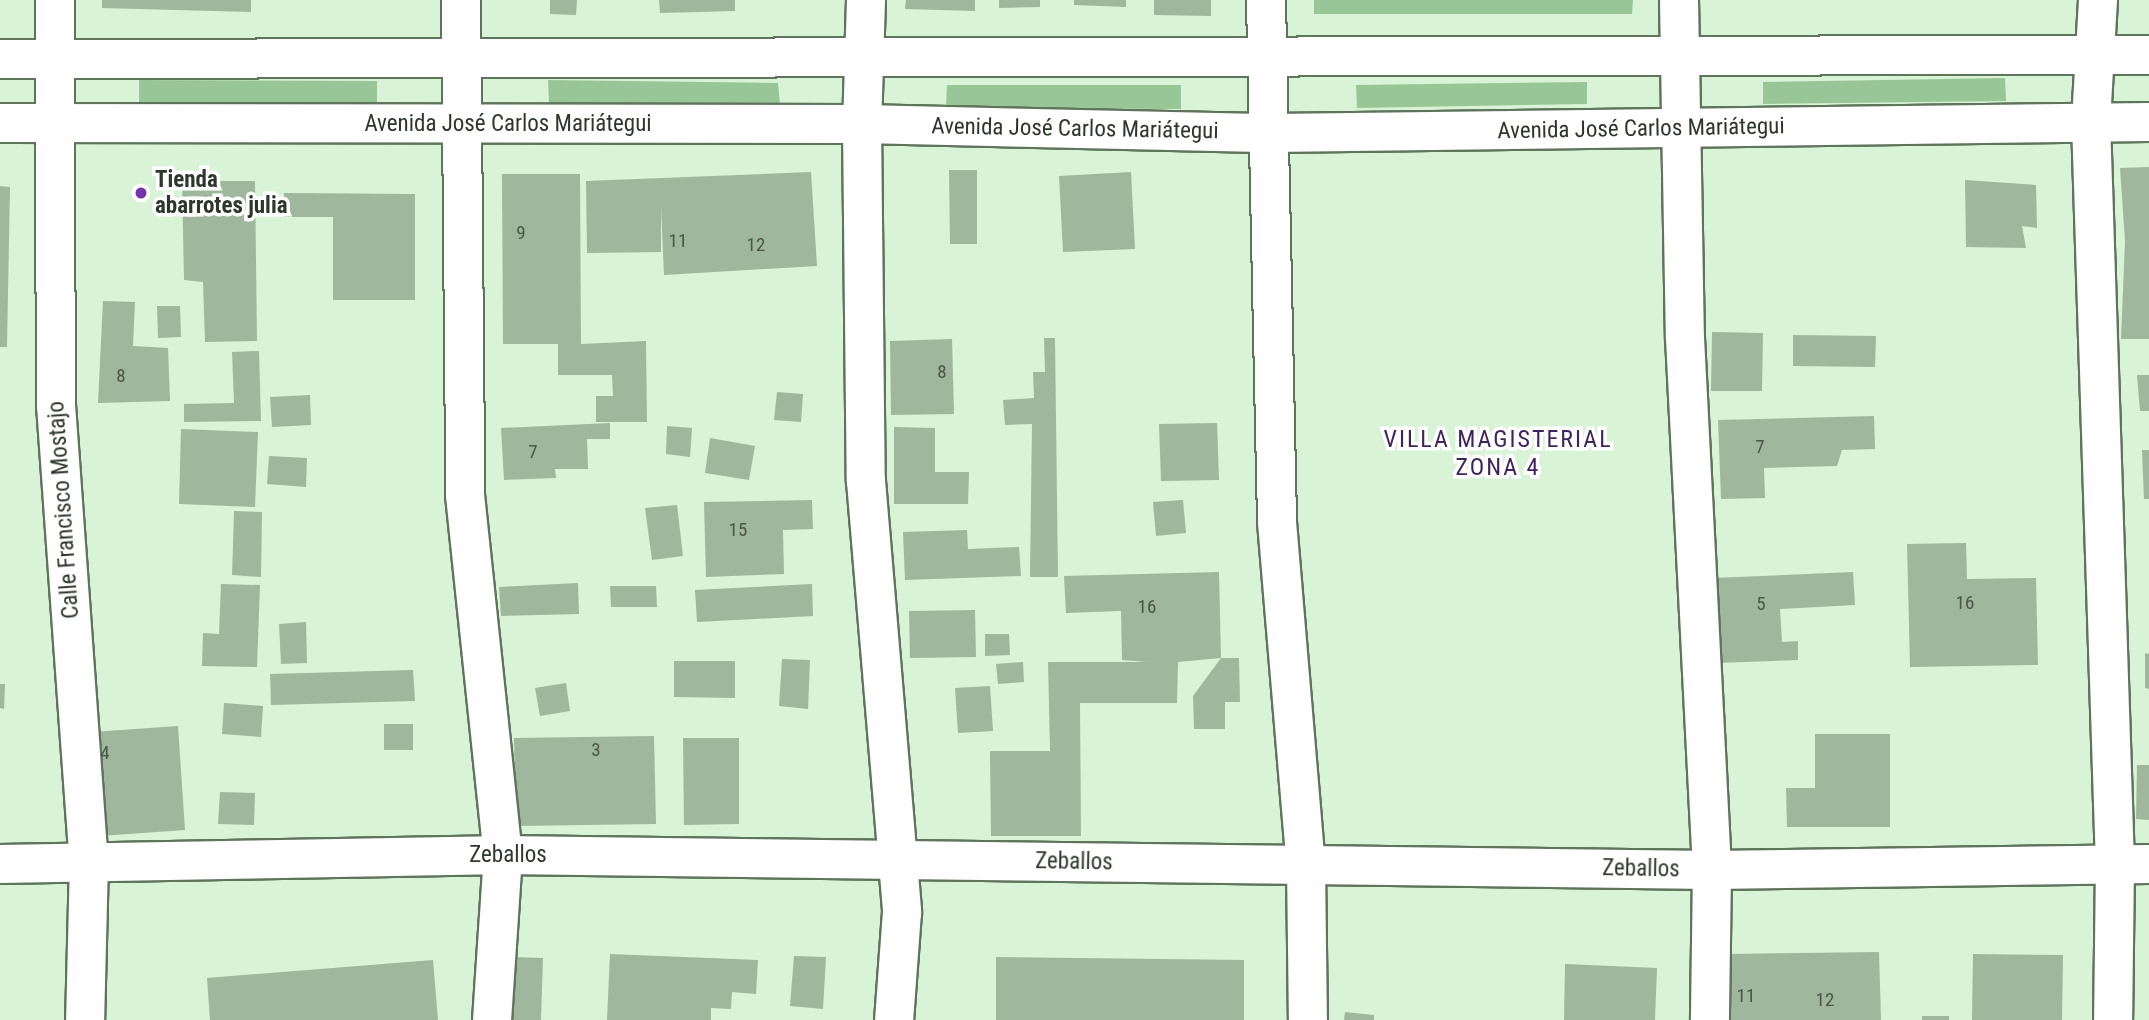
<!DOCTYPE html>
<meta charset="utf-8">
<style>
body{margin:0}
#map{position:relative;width:2149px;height:1020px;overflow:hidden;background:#d8f3d6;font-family:"Roboto Condensed",sans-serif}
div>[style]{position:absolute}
.green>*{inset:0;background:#99c696}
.building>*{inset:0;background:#9fb79c}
.roads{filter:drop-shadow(2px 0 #5e755c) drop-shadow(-2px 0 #5e755c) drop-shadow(0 2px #5e755c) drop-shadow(0 -2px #5e755c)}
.minor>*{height:38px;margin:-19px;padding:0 19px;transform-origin:19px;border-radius:19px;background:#fff}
.dots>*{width:19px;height:19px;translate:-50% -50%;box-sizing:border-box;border:4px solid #fff;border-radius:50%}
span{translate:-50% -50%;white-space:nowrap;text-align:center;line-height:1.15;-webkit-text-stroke:7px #fff;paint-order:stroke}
.number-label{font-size:19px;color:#4a5748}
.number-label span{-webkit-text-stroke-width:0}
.street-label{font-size:23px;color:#2d372c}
.poi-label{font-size:23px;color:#2d372c;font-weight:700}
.left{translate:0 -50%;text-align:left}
.neighbourhood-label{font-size:24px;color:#41245d;letter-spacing:2px}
</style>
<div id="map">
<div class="green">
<i style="clip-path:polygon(1314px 0,1633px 0,1632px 14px,1314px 14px)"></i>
<i style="clip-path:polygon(2005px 78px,2006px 101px,1763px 104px,1763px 82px)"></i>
<i style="clip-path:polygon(139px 80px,377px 81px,377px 106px,139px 105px)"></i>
<i style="clip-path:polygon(548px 80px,778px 83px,780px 105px,549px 104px)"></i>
<i style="clip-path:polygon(1587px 82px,1587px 104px,1357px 108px,1356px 85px)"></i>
<i style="clip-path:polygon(947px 85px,1181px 85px,1181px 109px,946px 108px)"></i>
</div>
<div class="building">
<i style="clip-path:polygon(102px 0,251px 0,251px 12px,102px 8px)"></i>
<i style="clip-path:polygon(550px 0,577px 0,576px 15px,550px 14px)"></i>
<i style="clip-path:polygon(659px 0,735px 0,735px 11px,660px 13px)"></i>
<i style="clip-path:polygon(906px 0,975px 0,975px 11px,905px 9px)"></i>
<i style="clip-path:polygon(999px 0,1040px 0,1040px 7px,999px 8px)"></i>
<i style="clip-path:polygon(1074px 0,1126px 0,1126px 7px,1074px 5px)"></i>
<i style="clip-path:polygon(1154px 0,1211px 0,1211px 16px,1154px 15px)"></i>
<i style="clip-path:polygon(2149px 167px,2149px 339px,2121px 339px,2125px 241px,2120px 168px)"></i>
<i style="clip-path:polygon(949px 170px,977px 170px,977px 244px,950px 244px)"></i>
<i style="clip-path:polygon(811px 172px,817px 266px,664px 275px,661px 207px,661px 252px,587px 253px,586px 181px)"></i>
<i style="clip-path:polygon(1131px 172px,1135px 249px,1063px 252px,1059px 176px)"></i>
<i style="clip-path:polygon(502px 174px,580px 174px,581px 344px,646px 341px,647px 422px,596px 422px,596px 396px,613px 396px,612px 375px,558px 375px,558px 344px,503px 344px)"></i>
<i style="clip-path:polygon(1965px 180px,2036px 185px,2037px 228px,2022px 226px,2026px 248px,1966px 247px)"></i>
<i style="clip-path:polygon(182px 181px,255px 181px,257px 341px,205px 342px,203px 282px,184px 280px)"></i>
<i style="clip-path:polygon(0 186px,10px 187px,7px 347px,0 347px)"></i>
<i style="clip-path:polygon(284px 193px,415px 194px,415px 300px,333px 300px,333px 217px,284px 217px)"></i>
<i style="clip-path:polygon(103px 301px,135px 302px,133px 346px,168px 348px,170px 401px,98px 403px)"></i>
<i style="clip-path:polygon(157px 306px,180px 306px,181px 337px,158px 338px)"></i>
<i style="clip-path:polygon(1712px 332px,1763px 333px,1762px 391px,1711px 391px)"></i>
<i style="clip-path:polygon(1793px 335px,1876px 336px,1875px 367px,1793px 366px)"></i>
<i style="clip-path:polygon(1044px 338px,1055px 338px,1058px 577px,1030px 577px,1032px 424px,1005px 425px,1003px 400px,1034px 398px,1033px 372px,1045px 372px)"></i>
<i style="clip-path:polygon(952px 339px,954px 414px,891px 415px,890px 341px)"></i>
<i style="clip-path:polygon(259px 351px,261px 421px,184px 422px,184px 404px,234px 403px,232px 352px)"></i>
<i style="clip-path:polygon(2137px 375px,2149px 375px,2149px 411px,2140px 411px)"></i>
<i style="clip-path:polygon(777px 392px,803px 394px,801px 422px,774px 420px)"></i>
<i style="clip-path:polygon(310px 395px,311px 425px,272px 427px,270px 397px)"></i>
<i style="clip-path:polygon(1874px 416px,1875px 449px,1842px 450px,1837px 466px,1764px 468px,1765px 498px,1721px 499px,1718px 420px)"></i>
<i style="clip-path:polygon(610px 423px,610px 439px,587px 439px,588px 469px,555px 469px,556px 478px,504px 480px,501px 428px)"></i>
<i style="clip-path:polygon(1217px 423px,1219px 480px,1161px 481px,1159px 424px)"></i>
<i style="clip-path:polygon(667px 426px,692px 428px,690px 457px,666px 454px)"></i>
<i style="clip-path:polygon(894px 427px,935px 428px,935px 472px,969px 472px,968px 504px,894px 504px)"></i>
<i style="clip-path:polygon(181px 429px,258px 432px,255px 507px,179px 504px)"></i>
<i style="clip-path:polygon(710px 438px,755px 446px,749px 480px,705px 473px)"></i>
<i style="clip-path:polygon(2142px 450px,2149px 450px,2149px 499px,2144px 499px)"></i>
<i style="clip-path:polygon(269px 456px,307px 458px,306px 487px,267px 484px)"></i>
<i style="clip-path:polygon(812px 500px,813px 529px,783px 530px,784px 574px,706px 577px,704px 502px)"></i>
<i style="clip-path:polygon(1183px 500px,1186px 533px,1156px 536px,1153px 502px)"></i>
<i style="clip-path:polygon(677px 505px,683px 556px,652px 560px,645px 508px)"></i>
<i style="clip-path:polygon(234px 511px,262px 512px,261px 577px,232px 575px)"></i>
<i style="clip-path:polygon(967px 530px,968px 549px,1019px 547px,1021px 576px,905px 580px,903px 532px)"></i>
<i style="clip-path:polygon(1966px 543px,1967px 579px,2036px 578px,2038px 665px,1910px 667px,1907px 544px)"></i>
<i style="clip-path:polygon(1219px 572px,1221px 658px,1239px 658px,1240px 702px,1225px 702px,1225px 729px,1194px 729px,1193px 696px,1221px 658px,1178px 662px,1177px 703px,1080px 703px,1081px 836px,991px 836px,990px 751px,1050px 751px,1048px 662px,1146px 662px,1122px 660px,1121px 611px,1066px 613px,1064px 576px)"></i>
<i style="clip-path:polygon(1853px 572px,1855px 605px,1780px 609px,1782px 642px,1798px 641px,1798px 660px,1717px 663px,1713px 578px)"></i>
<i style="clip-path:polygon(578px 583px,579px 614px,501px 616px,499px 587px)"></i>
<i style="clip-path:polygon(221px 584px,260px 585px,257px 667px,202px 666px,203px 633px,219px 634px)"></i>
<i style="clip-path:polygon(812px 584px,813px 616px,697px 622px,695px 590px)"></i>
<i style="clip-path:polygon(610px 586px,656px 586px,657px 607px,611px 607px)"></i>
<i style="clip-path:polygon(975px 610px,976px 657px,910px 658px,909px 611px)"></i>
<i style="clip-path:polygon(306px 622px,307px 663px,281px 664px,279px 624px)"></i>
<i style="clip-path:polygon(985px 634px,1009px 634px,1010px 655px,985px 656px)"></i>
<i style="clip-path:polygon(2145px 653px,2149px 654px,2149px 689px,2145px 688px)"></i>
<i style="clip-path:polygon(782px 659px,810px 660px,808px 709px,779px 706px)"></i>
<i style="clip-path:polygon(674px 661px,735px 661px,735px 698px,674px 697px)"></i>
<i style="clip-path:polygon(1023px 662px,1024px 682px,998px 684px,996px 664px)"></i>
<i style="clip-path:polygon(413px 670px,415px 701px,271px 705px,270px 674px)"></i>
<i style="clip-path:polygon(566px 683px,570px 711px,540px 716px,535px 688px)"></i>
<i style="clip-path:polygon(0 684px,5px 684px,4px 709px,0 708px)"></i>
<i style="clip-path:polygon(990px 686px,993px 731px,958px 733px,955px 688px)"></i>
<i style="clip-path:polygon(224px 703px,263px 706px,261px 737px,222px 734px)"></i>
<i style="clip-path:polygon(384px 724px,413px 724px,413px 750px,384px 750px)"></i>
<i style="clip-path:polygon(178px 726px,185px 830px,100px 836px,92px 732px)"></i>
<i style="clip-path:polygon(1815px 734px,1890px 734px,1890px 827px,1787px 827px,1786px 788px,1815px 788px)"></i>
<i style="clip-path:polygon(654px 736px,656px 824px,516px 826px,514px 738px)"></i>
<i style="clip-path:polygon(683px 738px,739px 738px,739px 824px,684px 825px)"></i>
<i style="clip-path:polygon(2137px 765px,2149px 765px,2149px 820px,2136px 819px)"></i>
<i style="clip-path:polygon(220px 792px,255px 793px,254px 825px,218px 824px)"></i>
<i style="clip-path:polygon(1879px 952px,1881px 1020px,1727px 1020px,1727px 954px)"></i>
<i style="clip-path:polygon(610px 954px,758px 960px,756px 994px,732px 992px,731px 1009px,711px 1008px,711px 1020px,607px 1020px)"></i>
<i style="clip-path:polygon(1973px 954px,2063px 955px,2062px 1020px,1972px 1020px)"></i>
<i style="clip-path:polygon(794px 956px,826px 957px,823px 1009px,790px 1006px)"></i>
<i style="clip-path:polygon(511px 957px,543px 958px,541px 1020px,510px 1020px)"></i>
<i style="clip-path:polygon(996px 957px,1244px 960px,1244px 1020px,996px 1020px)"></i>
<i style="clip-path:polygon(433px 960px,438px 1020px,210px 1020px,207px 978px)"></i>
<i style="clip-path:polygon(1565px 964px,1657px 968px,1655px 1020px,1564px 1020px)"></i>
<i style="clip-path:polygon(1345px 1012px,1374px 1015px,1374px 1020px,1344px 1020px)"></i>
<i style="clip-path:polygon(1922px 1016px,1949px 1016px,1949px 1020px,1922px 1020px)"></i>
</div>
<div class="roads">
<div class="minor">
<i style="left:55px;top:0;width:405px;rotate:89.9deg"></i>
<i style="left:56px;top:405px;width:457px;rotate:85.9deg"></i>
<i style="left:89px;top:861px;width:159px;rotate:91.4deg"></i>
<i style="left:461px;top:0;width:495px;rotate:89.5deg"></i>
<i style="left:465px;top:495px;width:362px;rotate:84deg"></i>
<i style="left:503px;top:855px;width:165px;rotate:93.8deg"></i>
<i style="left:866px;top:0;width:124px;rotate:91.8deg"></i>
<i style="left:862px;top:124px;width:357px;rotate:89.4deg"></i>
<i style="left:866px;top:481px;width:433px;rotate:85.2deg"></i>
<i style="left:902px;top:912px;width:108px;rotate:94.2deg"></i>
<i style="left:1266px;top:0;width:522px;rotate:88.79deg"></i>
<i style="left:1277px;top:522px;width:343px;rotate:85.2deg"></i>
<i style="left:1306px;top:864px;width:156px;rotate:89.3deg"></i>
<i style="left:1679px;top:0;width:338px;rotate:89deg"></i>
<i style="left:1685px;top:338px;width:533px;rotate:87.09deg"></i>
<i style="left:1712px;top:870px;width:150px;rotate:90.8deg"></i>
<i style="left:2098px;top:0;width:122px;rotate:93.3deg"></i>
<i style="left:2091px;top:122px;width:742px;rotate:88.15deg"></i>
<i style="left:2115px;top:864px;width:156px;rotate:90.7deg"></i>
<i style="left:0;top:59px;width:2149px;rotate:-0.11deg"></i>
<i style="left:0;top:123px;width:862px;rotate:0.07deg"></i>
<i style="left:862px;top:124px;width:410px;rotate:1.3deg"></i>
<i style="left:1272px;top:133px;width:877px;rotate:-0.72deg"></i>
<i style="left:0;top:864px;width:503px;rotate:-1.03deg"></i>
<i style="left:503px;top:855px;width:1209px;rotate:0.71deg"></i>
<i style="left:1712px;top:870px;width:437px;rotate:-0.8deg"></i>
</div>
</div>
<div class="dots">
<i style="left:141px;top:193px;background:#7535aa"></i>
</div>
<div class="number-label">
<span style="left:521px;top:233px">9</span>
<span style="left:678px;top:241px">11</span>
<span style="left:756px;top:245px">12</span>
<span style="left:942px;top:372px">8</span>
<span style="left:121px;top:376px">8</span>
<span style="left:1760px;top:447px">7</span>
<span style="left:533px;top:452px">7</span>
<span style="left:738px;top:530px">15</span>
<span style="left:1965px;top:603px">16</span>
<span style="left:1761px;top:604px">5</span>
<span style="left:1147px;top:607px">16</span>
<span style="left:596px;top:750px">3</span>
<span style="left:105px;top:753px">4</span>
<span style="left:1746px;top:996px">11</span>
<span style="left:1825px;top:1000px">12</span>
</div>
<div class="street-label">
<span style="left:508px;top:124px">Avenida José Carlos Mariátegui</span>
<span style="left:1075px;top:129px;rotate:1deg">Avenida José Carlos Mariátegui</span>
<span style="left:1641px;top:129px;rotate:-1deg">Avenida José Carlos Mariátegui</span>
<span style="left:64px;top:510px;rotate:-94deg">Calle Francisco Mostajo</span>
<span style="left:508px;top:855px">Zeballos</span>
<span style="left:1074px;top:862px;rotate:1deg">Zeballos</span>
<span style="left:1641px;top:869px;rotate:1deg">Zeballos</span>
</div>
<div class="poi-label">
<span class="left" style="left:155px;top:193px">Tienda<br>abarrotes julia</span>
</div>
<div class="neighbourhood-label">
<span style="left:1498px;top:454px">VILLA MAGISTERIAL<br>ZONA 4</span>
</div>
</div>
